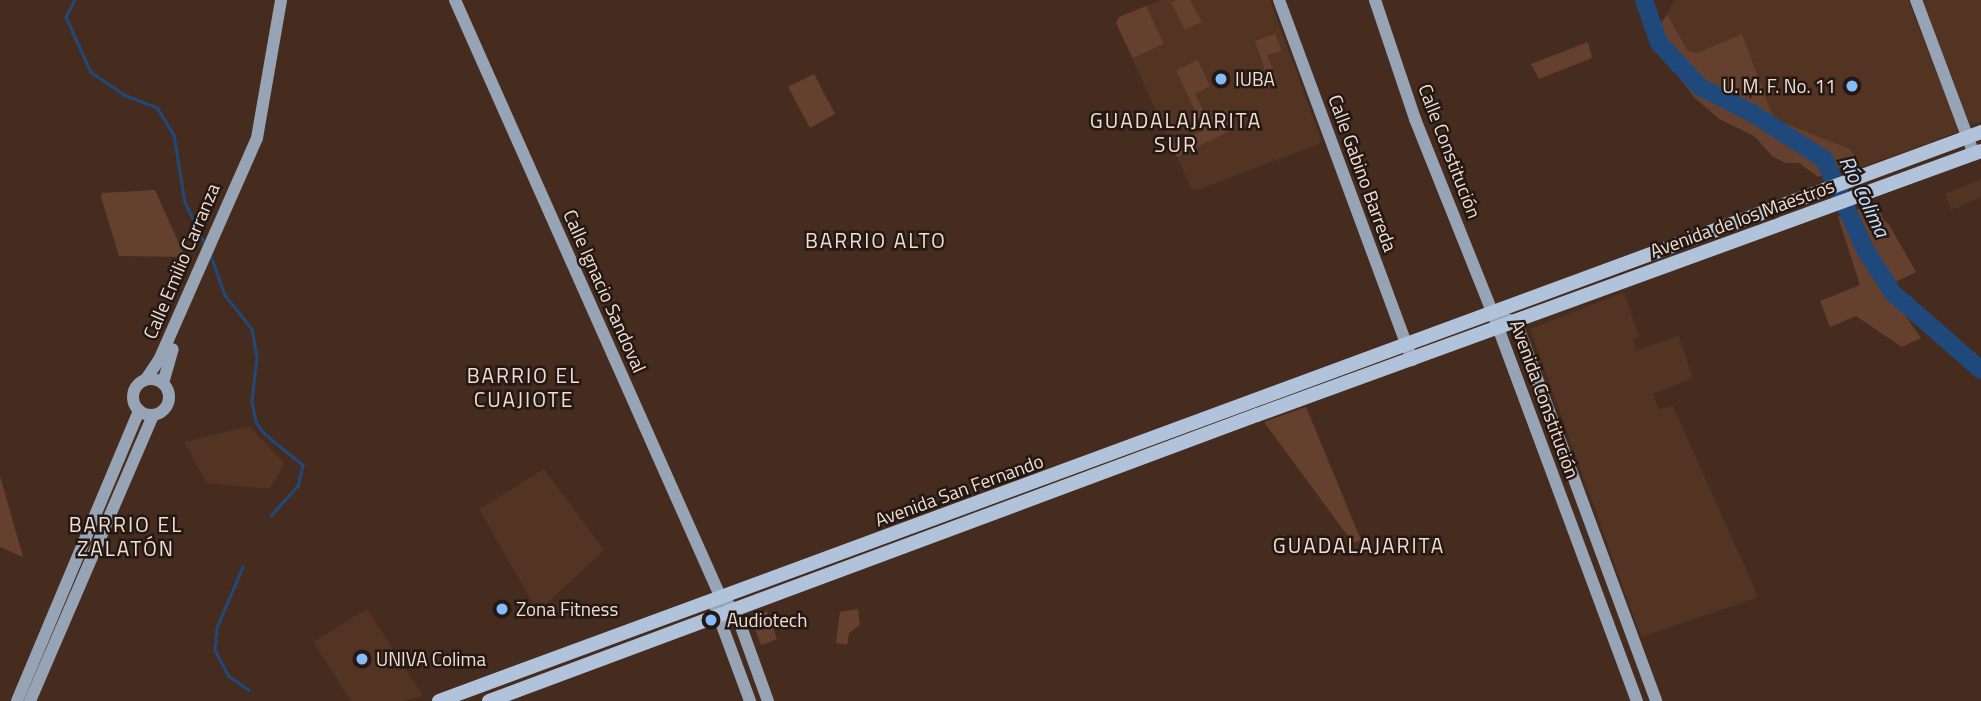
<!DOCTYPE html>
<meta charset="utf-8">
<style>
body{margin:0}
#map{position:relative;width:1981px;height:701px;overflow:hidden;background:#462c1e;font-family:"Titillium Web",sans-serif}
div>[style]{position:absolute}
.built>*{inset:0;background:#533322}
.green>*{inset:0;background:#65402e}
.stream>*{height:2.5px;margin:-1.25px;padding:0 1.25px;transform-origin:1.25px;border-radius:1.25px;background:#1f497a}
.river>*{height:18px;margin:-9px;padding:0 9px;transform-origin:9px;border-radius:9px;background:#1f497a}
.secondary>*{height:12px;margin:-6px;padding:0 6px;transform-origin:6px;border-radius:6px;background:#96a4b6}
.secondary>.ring{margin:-6px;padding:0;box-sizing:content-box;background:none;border:12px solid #96a4b6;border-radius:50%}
.primary>*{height:14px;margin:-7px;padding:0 7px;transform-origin:7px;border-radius:7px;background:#b1c3da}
.dots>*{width:19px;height:19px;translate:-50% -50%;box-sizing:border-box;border:4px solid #241812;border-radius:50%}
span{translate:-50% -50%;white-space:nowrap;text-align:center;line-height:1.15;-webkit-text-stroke:5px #241812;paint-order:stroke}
.poi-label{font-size:19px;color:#f0ded6}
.left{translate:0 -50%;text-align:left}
.right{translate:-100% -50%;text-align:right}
.street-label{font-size:19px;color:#f0ded6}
.neighbourhood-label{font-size:21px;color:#f0ded6;letter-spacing:2px}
.water-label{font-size:21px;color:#c5defd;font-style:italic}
</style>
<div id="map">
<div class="built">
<i style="clip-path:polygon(1161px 0,1270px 0,1321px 139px,1319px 144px,1198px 190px,1191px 188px,1116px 23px,1119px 17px)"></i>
<i style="clip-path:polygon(1675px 0,1908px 0,1960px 131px,1860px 168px,1850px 149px,1774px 119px,1742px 34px,1696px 53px,1688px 51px,1667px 14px)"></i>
<i style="clip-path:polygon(1922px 0,1981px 0,1981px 121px,1969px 125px)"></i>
<i style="clip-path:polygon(1981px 179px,1981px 197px,1951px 210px,1945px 194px)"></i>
<i style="clip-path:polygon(1624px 292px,1639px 337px,1633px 339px,1637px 350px,1679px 336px,1693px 378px,1653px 394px,1659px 409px,1673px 406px,1757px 594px,1756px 598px,1641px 637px,1530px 329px)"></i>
<i style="clip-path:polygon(249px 426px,285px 463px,270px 489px,207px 483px,184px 442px)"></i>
<i style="clip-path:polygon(544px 469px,604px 550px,538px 612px,479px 509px)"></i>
<i style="clip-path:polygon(367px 609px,411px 677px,423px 695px,404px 701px,351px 701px,313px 642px)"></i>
</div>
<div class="green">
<i style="clip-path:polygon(1177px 0,1190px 0,1202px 22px,1185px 30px,1171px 2px)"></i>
<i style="clip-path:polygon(1146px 6px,1164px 44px,1133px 58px,1116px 23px,1119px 17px)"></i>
<i style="clip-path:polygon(1667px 14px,1688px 51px,1696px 53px,1742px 34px,1774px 119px,1850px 149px,1858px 162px,1818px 177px,1799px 163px,1785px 163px,1772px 156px,1754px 136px,1719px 119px,1694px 97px,1651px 40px)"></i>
<i style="clip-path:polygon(1275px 34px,1282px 51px,1267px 55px,1277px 79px,1269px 82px,1255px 41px)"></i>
<i style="clip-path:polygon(1588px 42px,1592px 58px,1539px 79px,1531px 64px)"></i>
<i style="clip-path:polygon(1198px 60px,1210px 86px,1195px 94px,1207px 119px,1228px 109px,1236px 128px,1177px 157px,1172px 145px,1204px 130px,1176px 70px)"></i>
<i style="clip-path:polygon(814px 74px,835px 114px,810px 128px,788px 87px)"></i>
<i style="clip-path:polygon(155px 190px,185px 257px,119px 256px,101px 197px,102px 193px)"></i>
<i style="clip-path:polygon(1877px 202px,1884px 221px,1888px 223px,1916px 272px,1885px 287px,1921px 338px,1902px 347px,1856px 316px,1830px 327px,1820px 301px,1860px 285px,1838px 217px)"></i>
<i style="clip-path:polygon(1306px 407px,1361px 540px,1353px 543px,1264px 422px)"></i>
<i style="clip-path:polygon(0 476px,23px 557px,0 547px)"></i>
<i style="clip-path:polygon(858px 609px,860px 625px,849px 633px,847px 645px,836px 643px,840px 612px)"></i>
<i style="clip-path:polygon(767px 611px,777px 639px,761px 645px,751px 618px)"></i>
</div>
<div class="stream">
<i style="left:75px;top:0;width:19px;rotate:118deg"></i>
<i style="left:66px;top:17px;width:60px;rotate:65.6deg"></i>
<i style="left:91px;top:72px;width:41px;rotate:34.1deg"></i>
<i style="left:125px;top:95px;width:34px;rotate:21deg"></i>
<i style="left:157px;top:107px;width:33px;rotate:59deg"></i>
<i style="left:174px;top:135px;width:68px;rotate:80.7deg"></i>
<i style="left:185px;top:202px;width:47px;rotate:64.5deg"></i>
<i style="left:211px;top:256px;width:41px;rotate:70.3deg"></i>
<i style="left:225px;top:295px;width:43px;rotate:51.5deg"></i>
<i style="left:252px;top:329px;width:28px;rotate:80deg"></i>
<i style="left:257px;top:357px;width:44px;rotate:96.5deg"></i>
<i style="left:252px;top:401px;width:21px;rotate:79deg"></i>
<i style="left:256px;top:422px;width:15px;rotate:53deg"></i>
<i style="left:265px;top:434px;width:49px;rotate:39.2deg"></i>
<i style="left:303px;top:465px;width:22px;rotate:103deg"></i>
<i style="left:298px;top:486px;width:40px;rotate:132deg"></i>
<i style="left:243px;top:567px;width:66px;rotate:113.1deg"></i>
<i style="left:217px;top:628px;width:22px;rotate:95deg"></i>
<i style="left:215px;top:650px;width:30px;rotate:62deg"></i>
<i style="left:229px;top:676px;width:24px;rotate:35deg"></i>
</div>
<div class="river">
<i style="left:1644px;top:0;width:46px;rotate:70.8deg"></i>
<i style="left:1659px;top:43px;width:60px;rotate:47deg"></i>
<i style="left:1700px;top:87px;width:58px;rotate:26.6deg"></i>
<i style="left:1752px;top:113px;width:85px;rotate:32.6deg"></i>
<i style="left:1824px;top:159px;width:101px;rotate:65.5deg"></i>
<i style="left:1866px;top:251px;width:50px;rotate:57.3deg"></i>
<i style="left:1893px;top:293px;width:117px;rotate:41.2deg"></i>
</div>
<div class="secondary">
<i style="left:455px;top:0;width:654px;rotate:66.02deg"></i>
<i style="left:721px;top:598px;width:18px;rotate:41deg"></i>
<i style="left:735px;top:610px;width:97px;rotate:70.1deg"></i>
<i style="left:1279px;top:0;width:384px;rotate:69.7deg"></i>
<i style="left:1375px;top:0;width:126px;rotate:71.4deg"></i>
<i style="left:1415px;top:119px;width:210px;rotate:68.2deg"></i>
<i style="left:1493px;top:314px;width:413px;rotate:69.6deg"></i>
<i style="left:1916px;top:0;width:165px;rotate:69.4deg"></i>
<i style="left:1506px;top:319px;width:10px;rotate:17deg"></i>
<i style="left:1516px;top:322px;width:404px;rotate:69.7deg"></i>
<i class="ring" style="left:133px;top:379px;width:24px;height:24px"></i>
<i style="left:146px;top:379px;width:25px;rotate:-56deg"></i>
<i style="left:160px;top:358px;width:240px;rotate:-66.2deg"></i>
<i style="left:257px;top:138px;width:140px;rotate:-80.1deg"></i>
<i style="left:163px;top:383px;width:35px;rotate:-74deg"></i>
<i style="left:713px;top:601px;width:107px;rotate:69.7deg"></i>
<i style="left:17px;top:701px;width:315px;rotate:-67.2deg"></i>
<i style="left:30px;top:701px;width:311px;rotate:-66.7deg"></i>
</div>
<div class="primary">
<i style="left:439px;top:701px;width:1644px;rotate:-20.25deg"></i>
<i style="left:489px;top:701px;width:820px;rotate:-20.43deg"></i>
<i style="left:1257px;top:415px;width:771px;rotate:-20.03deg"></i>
</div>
<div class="dots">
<i style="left:1221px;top:79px;background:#86bbfb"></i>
<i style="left:1852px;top:86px;background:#86bbfb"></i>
<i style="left:502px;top:609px;background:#86bbfb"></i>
<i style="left:711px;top:620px;background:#86bbfb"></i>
<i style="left:362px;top:659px;background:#86bbfb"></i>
</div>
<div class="poi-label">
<span class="left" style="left:1235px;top:79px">IUBA</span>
<span class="right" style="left:1836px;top:86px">U. M. F. No. 11</span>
<span class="left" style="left:516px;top:609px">Zona Fitness</span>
<span class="left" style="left:727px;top:620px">Audiotech</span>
<span class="left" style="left:376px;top:659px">UNIVA Colima</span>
</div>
<div class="street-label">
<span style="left:1450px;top:151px;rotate:69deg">Calle Constitución</span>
<span style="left:1363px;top:173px;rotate:70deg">Calle Gabino Barreda</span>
<span style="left:1742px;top:218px;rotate:-20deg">Avenida de los Maestros</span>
<span style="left:181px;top:261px;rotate:-67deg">Calle Emilio Carranza</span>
<span style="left:605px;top:291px;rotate:66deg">Calle Ignacio Sandoval</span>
<span style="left:1545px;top:399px;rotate:70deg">Avenida Constitución</span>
<span style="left:959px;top:490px;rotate:-20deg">Avenida San Fernando</span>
</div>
<div class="neighbourhood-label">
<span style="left:1176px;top:132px">GUADALAJARITA<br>SUR</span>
<span style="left:876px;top:240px">BARRIO ALTO</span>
<span style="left:524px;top:387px">BARRIO EL<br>CUAJIOTE</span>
<span style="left:126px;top:536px">BARRIO EL<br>ZALATÓN</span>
<span style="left:1359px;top:545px">GUADALAJARITA</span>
</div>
<div class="water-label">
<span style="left:1865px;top:196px;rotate:64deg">Río Colima</span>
</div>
</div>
